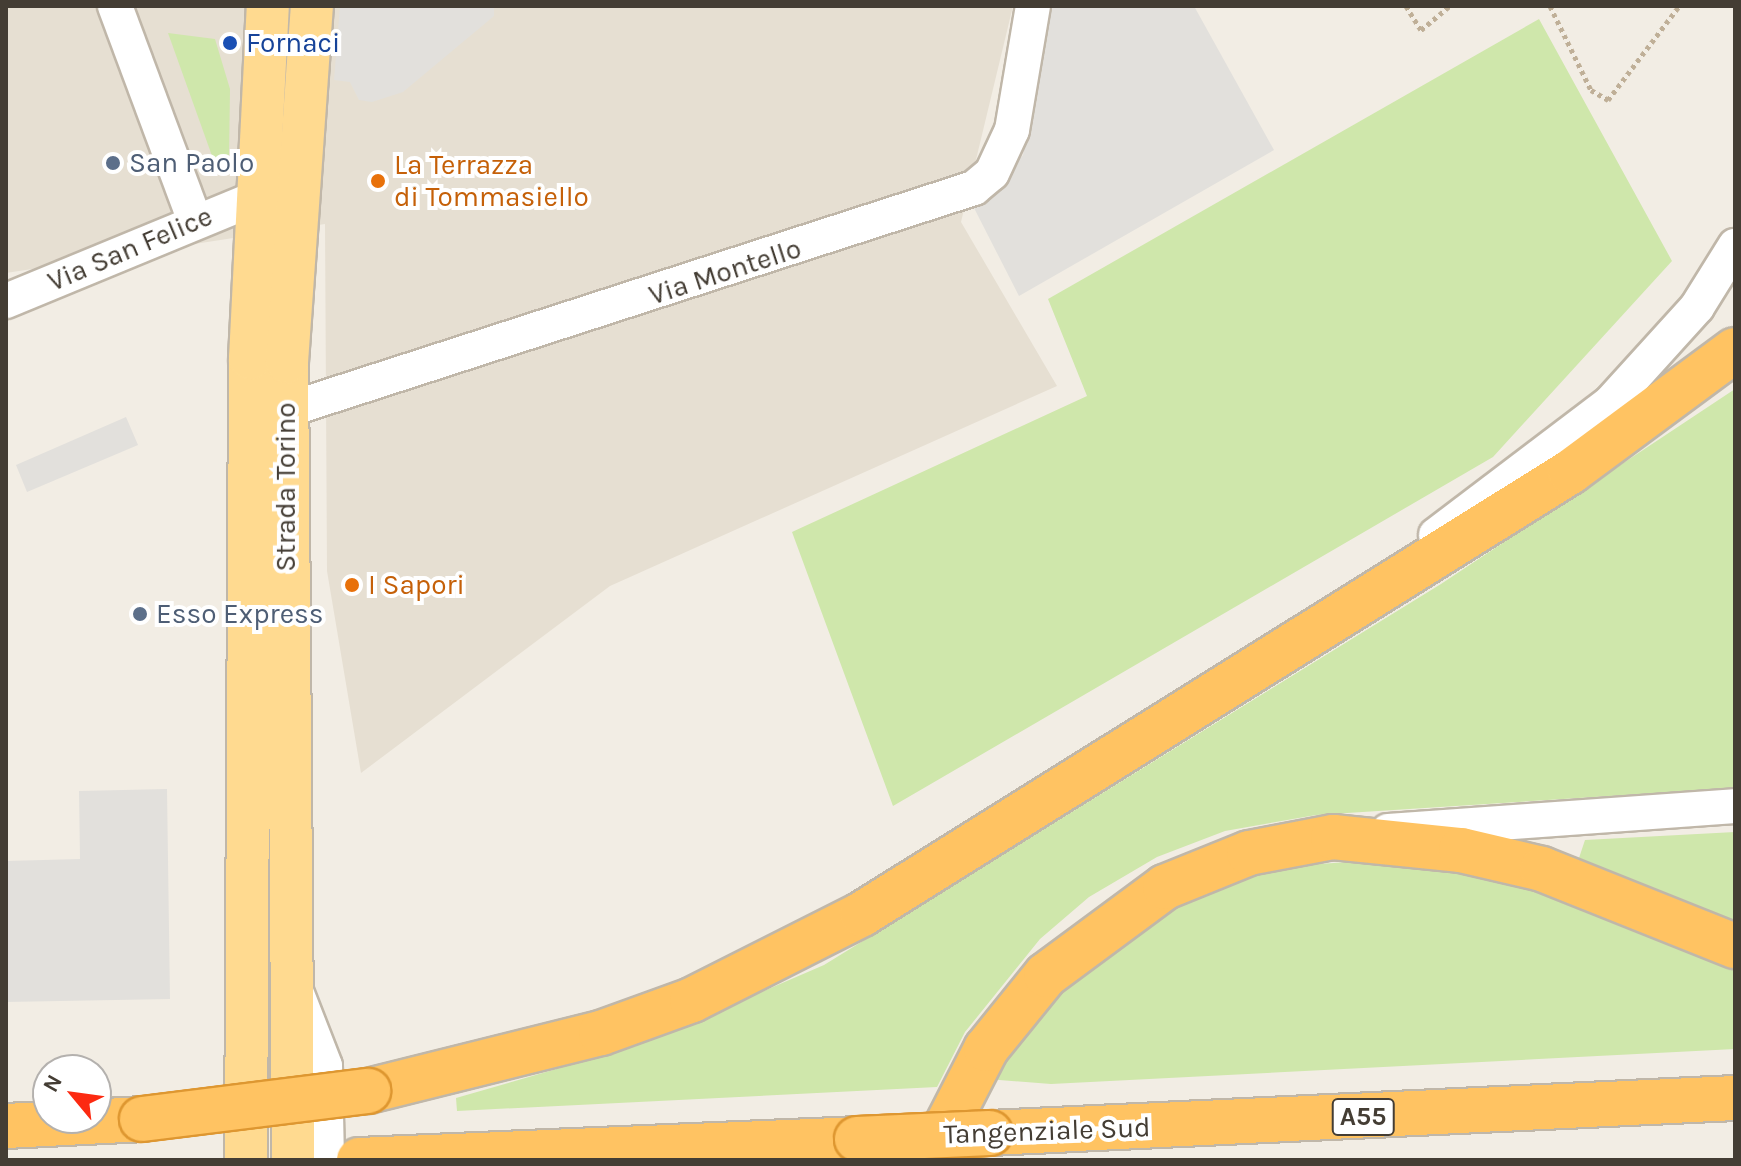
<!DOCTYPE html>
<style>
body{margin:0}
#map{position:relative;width:1741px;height:1166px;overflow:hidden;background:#f2ede4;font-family:Karla,sans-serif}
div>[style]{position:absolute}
.residential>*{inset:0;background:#e6dfd2}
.green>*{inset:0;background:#cfe7ab}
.parking>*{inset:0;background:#e2e0dc}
.path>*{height:5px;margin-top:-2.5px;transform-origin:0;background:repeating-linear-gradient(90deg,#bfaf97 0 4px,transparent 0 8px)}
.roads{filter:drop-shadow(2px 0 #c0b7a9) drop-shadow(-2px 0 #c0b7a9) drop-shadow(0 2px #c0b7a9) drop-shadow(0 -2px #c0b7a9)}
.minor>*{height:34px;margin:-17px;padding:0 17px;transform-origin:17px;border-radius:17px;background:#fff}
.major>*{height:42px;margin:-21px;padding:0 21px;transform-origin:21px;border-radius:21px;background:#ffda90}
.highway>*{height:44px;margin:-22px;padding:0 22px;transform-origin:22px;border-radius:22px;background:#ffc362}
.bridges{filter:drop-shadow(2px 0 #de9731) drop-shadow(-2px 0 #de9731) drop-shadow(0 2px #de9731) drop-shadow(0 -2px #de9731)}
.highway-bridge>*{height:44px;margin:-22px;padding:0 22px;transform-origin:22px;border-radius:22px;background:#ffc362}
.dots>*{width:22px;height:22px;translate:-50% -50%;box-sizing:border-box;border:4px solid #fff;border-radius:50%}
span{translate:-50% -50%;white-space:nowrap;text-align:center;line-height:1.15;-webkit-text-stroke:8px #fff;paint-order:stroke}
.shield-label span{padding:2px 6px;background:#fff;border:2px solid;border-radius:6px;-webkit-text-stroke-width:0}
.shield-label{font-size:26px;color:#443d34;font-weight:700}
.transit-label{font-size:28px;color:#164399}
.left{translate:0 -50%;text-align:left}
.service-label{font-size:28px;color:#4e5e75}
.food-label{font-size:28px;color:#c56008}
.street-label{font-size:28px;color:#443d34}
.frame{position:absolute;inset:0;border:8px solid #443d34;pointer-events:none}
.north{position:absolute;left:32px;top:1054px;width:80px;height:80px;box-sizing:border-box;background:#fff;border:2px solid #b4b1ae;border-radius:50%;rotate:299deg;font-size:22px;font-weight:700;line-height:32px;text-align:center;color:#443d34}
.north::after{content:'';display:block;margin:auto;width:28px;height:36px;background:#fc2a11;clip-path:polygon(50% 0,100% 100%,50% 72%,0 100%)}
</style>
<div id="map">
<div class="residential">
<i style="clip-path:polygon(6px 6px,1013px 6px,961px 222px,1057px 386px,610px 586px,361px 773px,327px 571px,325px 224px,6px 273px)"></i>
</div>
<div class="green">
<i style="clip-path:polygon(1539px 19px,1672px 261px,1493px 457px,893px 806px,792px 532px,1087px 396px,1048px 299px)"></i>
<i style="clip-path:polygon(168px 33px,215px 39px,230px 89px,229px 157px,216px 167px)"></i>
<i style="clip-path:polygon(1735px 389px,1735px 788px,1316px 815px,1225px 831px,1157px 857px,1089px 897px,1040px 939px,965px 1032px,937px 1087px,457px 1111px,456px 1098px,636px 1046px,824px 965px,1441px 584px)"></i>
<i style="clip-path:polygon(1735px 832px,1735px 921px,1579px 858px,1585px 840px)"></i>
<i style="clip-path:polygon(1387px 859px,1542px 890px,1735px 969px,1735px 1049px,1051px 1084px,987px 1079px,1070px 976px,1124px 930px,1241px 870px)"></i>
</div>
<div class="parking">
<i style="clip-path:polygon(340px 6px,494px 6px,494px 16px,403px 92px,372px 102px,359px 100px,350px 82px,334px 80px)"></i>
<i style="clip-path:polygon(1048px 6px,1194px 6px,1274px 150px,1019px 296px,974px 208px,1023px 155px)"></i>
<i style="clip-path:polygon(126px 417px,138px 445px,27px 492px,16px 465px)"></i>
<i style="clip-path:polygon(167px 789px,170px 999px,6px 1002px,6px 861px,80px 859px,79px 791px)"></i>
</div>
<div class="path">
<i style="left:1406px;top:6px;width:28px;rotate:58deg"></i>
<i style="left:1421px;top:30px;width:38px;rotate:-40deg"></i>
<i style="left:1550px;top:6px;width:93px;rotate:64deg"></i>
<i style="left:1591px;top:90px;width:20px;rotate:30deg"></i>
<i style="left:1608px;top:100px;width:118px;rotate:-52.9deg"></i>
</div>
<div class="roads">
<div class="minor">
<i style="left:115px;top:6px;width:229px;rotate:69.6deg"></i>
<i style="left:6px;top:301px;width:268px;rotate:-22.4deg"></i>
<i style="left:287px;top:410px;width:722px;rotate:-17.91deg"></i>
<i style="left:974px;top:188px;width:23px;rotate:-40deg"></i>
<i style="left:992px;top:173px;width:47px;rotate:-65.1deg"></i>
<i style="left:1012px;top:130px;width:126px;rotate:-80.4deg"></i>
<i style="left:1436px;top:535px;width:220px;rotate:-37.2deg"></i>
<i style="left:1611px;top:402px;width:128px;rotate:-47.8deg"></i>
<i style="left:1697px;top:307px;width:72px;rotate:-58.1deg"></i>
<i style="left:1388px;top:831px;width:348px;rotate:-4.1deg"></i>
<i style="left:297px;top:994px;width:77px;rotate:68.7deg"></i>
<i style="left:325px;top:1066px;width:94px;rotate:88.8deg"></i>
</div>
<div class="major">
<i style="left:246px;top:1160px;width:802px;rotate:-89.71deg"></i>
<i style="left:250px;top:358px;width:352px;rotate:-87.1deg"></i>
<i style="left:293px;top:1160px;width:798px;rotate:-90.43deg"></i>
<i style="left:287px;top:362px;width:357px;rotate:-86deg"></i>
</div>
<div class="highway">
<i style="left:368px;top:1091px;width:240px;rotate:-14deg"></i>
<i style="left:601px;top:1033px;width:97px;rotate:-19.9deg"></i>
<i style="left:692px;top:1000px;width:191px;rotate:-26.8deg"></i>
<i style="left:862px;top:914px;width:835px;rotate:-31.98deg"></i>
<i style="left:1570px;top:472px;width:205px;rotate:-36.5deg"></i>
<i style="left:6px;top:1126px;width:136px;rotate:-2.9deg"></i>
<i style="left:990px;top:1133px;width:746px;rotate:-2.69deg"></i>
<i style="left:359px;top:1160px;width:498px;rotate:-2.4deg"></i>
<i style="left:929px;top:1160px;width:125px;rotate:-62.8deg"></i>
<i style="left:986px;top:1049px;width:95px;rotate:-51deg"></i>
<i style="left:1046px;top:975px;width:148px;rotate:-36.5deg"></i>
<i style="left:1165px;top:887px;width:91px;rotate:-22deg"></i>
<i style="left:1249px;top:853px;width:86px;rotate:-10.8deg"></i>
<i style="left:1333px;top:837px;width:129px;rotate:5.8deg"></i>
<i style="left:1461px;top:850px;width:83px;rotate:13.2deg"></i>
<i style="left:1542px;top:869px;width:208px;rotate:21.8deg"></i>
</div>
</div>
<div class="bridges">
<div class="highway-bridge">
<i style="left:142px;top:1119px;width:228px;rotate:-7.1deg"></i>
<i style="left:857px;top:1139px;width:133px;rotate:-2.6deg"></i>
</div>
</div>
<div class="dots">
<i style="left:230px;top:43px;background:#1a4fb4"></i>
<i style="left:113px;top:163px;background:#5c6f8a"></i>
<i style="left:378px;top:181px;background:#e8710a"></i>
<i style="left:352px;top:585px;background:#e8710a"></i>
<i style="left:140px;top:614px;background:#5c6f8a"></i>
</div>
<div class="shield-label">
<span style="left:1363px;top:1117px">A55</span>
</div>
<div class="transit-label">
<span class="left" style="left:246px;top:43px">Fornaci</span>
</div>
<div class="service-label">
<span class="left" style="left:129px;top:163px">San Paolo</span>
<span class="left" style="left:156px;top:614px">Esso Express</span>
</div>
<div class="food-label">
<span class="left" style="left:394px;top:181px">La Terrazza<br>di Tommasiello</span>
<span class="left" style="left:368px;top:585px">I Sapori</span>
</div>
<div class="street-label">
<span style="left:130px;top:249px;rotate:-23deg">Via San Felice</span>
<span style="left:725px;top:272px;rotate:-18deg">Via Montello</span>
<span style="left:286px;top:487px;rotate:-90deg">Strada Torino</span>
<span style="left:1047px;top:1131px;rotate:-2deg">Tangenziale Sud</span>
</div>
<div class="frame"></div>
<div class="north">N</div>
</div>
